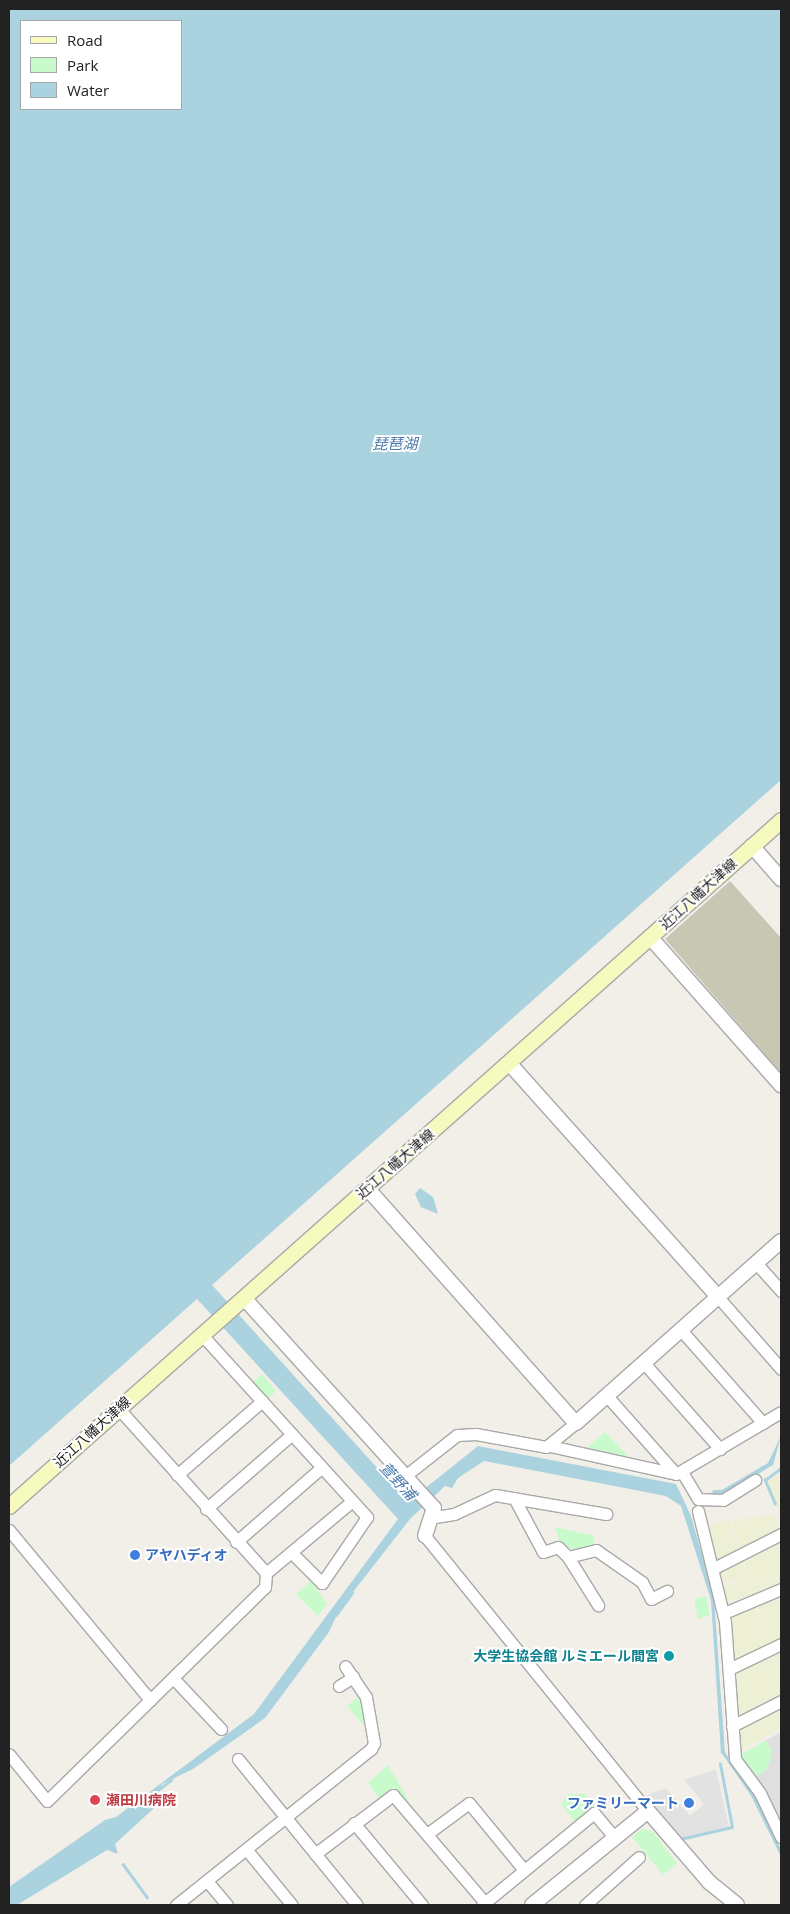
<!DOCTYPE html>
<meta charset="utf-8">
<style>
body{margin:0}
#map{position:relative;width:790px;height:1914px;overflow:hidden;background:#f2efe9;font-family:"Open Sans","Noto Sans JP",sans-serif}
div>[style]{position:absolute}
.residential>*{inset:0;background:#e0dfdf}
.construction>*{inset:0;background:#c7c7b4}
.farmland>*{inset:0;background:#eef0d5}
.park>*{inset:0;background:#c8facc}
.parking>*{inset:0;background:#e2e2e2}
.water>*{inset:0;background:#aad3df}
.stream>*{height:2.5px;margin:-1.25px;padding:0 1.25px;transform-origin:1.25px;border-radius:1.25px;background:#aad3df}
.roads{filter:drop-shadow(1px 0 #a9a9a9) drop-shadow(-1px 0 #a9a9a9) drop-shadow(0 1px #a9a9a9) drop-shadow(0 -1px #a9a9a9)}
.minor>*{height:11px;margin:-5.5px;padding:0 5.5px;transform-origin:5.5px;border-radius:5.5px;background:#fff}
.tertiary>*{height:14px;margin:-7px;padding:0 7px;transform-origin:7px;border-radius:7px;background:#fff}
.secondary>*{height:15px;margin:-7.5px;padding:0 7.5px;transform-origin:7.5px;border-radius:7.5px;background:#f7fabf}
.dots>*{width:14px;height:14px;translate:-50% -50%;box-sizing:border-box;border:2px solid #fff;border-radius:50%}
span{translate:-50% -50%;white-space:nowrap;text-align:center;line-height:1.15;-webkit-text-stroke:4px #fff;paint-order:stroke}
.street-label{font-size:14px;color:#222}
.shop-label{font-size:14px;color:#366cbe;font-weight:700}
.left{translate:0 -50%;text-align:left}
.right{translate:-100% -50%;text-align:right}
.culture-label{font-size:14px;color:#0d838f;font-weight:700}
.health-label{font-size:14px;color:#be3a42;font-weight:700}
.water-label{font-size:15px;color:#4a7aab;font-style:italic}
.frame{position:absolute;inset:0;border:10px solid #222;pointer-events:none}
.legend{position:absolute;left:20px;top:20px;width:162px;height:90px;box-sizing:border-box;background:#fff;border:1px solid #a7a7a7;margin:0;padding:6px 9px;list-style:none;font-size:15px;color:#222}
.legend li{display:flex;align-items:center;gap:10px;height:25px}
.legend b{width:25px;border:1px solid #a7a7a7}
</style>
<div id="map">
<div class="residential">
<i style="clip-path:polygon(781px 1732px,781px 1820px,756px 1777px,767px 1769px,772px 1752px,766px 1740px)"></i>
</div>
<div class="construction">
<i style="clip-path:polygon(730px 881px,781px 938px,781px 1073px,665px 939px)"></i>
</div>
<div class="farmland">
<i style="clip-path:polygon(781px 1471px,781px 1518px,768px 1482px)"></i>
<i style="clip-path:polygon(775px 1514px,781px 1536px,781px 1587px,777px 1577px,752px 1585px,731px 1521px)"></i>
<i style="clip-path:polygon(729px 1520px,747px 1574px,713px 1588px,698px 1528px)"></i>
<i style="clip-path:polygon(748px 1576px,751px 1586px,776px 1579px,778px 1588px,741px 1598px,736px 1579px)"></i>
<i style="clip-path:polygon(736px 1583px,740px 1599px,717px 1604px,714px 1590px)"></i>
<i style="clip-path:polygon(781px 1592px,781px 1680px,756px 1600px)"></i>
<i style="clip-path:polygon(755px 1599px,758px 1608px,754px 1609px,760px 1614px,781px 1685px,781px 1728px,731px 1757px,719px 1619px,731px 1615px,718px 1618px,717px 1609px)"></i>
</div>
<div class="park">
<i style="clip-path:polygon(262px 1374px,276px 1391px,266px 1400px,251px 1384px)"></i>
<i style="clip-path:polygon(605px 1432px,631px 1459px,584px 1450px)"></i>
<i style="clip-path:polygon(555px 1527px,595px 1536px,593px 1547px,576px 1551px,560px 1543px)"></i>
<i style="clip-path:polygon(311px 1581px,327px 1604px,318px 1616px,296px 1594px)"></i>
<i style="clip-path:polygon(706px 1596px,710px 1615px,698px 1619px,694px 1599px)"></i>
<i style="clip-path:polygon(359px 1696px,365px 1723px,363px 1725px,347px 1706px)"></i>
<i style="clip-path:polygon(766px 1740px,772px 1752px,767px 1769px,756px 1777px,740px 1755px)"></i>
<i style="clip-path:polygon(388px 1765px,408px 1799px,406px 1801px,393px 1787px,379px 1798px,368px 1783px)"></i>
<i style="clip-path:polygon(568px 1794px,585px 1794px,595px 1807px,576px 1823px,561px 1804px)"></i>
<i style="clip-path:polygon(642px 1829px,652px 1831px,677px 1863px,663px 1875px,632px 1837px)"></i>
</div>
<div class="parking">
<i style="clip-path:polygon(716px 1769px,729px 1827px,677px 1839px,644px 1796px,666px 1788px,690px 1816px,704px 1804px,684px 1780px)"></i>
</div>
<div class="water">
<i style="clip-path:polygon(evenodd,9px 9px,781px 9px,781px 780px,212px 1285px,408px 1502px,478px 1446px,676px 1484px,691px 1516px,714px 1597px,725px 1754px,721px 1754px,711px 1600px,681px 1506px,666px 1496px,484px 1461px,458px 1478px,452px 1488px,445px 1486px,410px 1519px,339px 1610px,329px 1632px,265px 1718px,193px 1769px,162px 1784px,153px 1809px,115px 1844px,118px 1854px,107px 1850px,17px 1905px,9px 1905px,9px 1887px,105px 1820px,116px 1817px,254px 1714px,398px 1519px,197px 1299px,9px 1466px,9px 9px,21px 21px,181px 21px,181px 109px,21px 109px,21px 21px)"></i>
<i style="clip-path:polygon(420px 1188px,433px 1197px,438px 1214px,421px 1207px,415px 1194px)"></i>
<i style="clip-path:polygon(781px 1436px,773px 1465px,723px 1495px,712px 1494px,713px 1490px,722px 1490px,768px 1463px)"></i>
</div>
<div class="stream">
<i style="left:775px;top:1504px;width:26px;rotate:-113deg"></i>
<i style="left:765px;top:1480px;width:20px;rotate:-37deg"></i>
<i style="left:336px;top:1615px;width:27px;rotate:-54deg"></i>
<i style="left:723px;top:1752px;width:51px;rotate:55.4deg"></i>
<i style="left:752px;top:1794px;width:66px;rotate:63.8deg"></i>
<i style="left:159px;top:1789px;width:15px;rotate:-37deg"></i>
<i style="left:680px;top:1839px;width:53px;rotate:-13deg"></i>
<i style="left:732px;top:1827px;width:64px;rotate:-100.8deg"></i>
<i style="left:123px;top:1864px;width:41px;rotate:54deg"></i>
</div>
<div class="roads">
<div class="minor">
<i style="left:756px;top:1263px;width:38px;rotate:48deg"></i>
<i style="left:718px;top:1297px;width:96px;rotate:48.8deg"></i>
<i style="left:681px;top:1330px;width:124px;rotate:48.6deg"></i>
<i style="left:202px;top:1335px;width:246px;rotate:47.8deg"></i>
<i style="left:367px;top:1517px;width:80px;rotate:124.3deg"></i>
<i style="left:322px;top:1583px;width:42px;rotate:-135deg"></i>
<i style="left:644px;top:1363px;width:115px;rotate:48.5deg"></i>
<i style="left:607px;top:1396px;width:104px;rotate:48.5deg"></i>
<i style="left:119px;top:1409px;width:220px;rotate:48.1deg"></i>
<i style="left:266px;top:1573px;width:112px;rotate:-39.9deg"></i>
<i style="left:550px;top:1446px;width:129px;rotate:12.5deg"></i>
<i style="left:676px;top:1474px;width:122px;rotate:-30.6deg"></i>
<i style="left:682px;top:1472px;width:31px;rotate:59deg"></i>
<i style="left:698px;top:1499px;width:25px;rotate:2deg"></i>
<i style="left:723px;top:1500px;width:38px;rotate:-32deg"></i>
<i style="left:177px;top:1475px;width:113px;rotate:-41deg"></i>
<i style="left:405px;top:1476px;width:66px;rotate:-38.3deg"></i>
<i style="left:457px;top:1435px;width:19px;rotate:-3deg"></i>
<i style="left:476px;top:1434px;width:71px;rotate:10.5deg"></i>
<i style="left:546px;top:1447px;width:38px;rotate:-39deg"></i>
<i style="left:514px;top:1498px;width:61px;rotate:61.8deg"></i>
<i style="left:543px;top:1552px;width:16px;rotate:-18deg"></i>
<i style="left:558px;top:1547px;width:14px;rotate:45deg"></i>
<i style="left:568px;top:1557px;width:57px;rotate:58deg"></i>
<i style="left:206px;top:1509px;width:114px;rotate:-41.1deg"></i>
<i style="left:698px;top:1511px;width:114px;rotate:76.3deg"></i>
<i style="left:725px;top:1622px;width:137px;rotate:85.8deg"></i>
<i style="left:735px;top:1759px;width:42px;rotate:53.7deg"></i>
<i style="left:760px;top:1793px;width:49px;rotate:64.5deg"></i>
<i style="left:435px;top:1517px;width:19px;rotate:-9deg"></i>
<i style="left:454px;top:1514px;width:45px;rotate:-24.9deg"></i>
<i style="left:495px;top:1495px;width:113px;rotate:9.7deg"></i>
<i style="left:9px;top:1530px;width:221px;rotate:50.3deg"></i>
<i style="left:150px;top:1700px;width:144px;rotate:135.6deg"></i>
<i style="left:47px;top:1801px;width:60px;rotate:-129deg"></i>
<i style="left:425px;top:1536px;width:354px;rotate:51deg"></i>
<i style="left:236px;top:1542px;width:114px;rotate:-41.1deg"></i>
<i style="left:568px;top:1557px;width:29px;rotate:-14deg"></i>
<i style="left:596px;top:1550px;width:56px;rotate:34.8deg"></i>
<i style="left:642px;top:1582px;width:19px;rotate:62deg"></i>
<i style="left:651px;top:1599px;width:18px;rotate:-27deg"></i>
<i style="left:714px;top:1568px;width:75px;rotate:-26.9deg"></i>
<i style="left:724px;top:1613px;width:62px;rotate:-22.8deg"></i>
<i style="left:729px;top:1669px;width:58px;rotate:-25.7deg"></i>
<i style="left:173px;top:1678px;width:70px;rotate:46.7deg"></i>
<i style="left:339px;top:1686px;width:17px;rotate:-33deg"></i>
<i style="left:150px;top:1700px;width:161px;rotate:-44.5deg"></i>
<i style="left:265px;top:1587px;width:14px;rotate:-86deg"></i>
<i style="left:732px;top:1726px;width:55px;rotate:-27deg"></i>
<i style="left:238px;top:1759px;width:188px;rotate:50.8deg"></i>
<i style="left:354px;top:1823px;width:107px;rotate:50.3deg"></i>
<i style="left:427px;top:1834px;width:52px;rotate:-36.4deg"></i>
<i style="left:469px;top:1803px;width:87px;rotate:50.6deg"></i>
<i style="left:246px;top:1849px;width:72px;rotate:50.6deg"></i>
<i style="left:315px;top:1854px;width:98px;rotate:-37.1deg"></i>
<i style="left:393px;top:1795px;width:145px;rotate:49.5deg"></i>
<i style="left:207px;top:1881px;width:31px;rotate:50deg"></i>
<i style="left:176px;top:1905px;width:250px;rotate:-38.7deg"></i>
<i style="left:371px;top:1749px;width:7px;rotate:-63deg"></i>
<i style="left:374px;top:1743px;width:47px;rotate:-99.9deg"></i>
<i style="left:366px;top:1697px;width:37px;rotate:-124deg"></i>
<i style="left:482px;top:1905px;width:145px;rotate:-39.4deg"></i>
<i style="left:594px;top:1813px;width:33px;rotate:50deg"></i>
<i style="left:585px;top:1905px;width:72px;rotate:-41.6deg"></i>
</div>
<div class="tertiary">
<i style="left:752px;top:846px;width:44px;rotate:48.7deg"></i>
<i style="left:650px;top:937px;width:198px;rotate:48.5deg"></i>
<i style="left:509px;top:1063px;width:314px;rotate:48.2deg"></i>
<i style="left:367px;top:1188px;width:314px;rotate:48.4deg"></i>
<i style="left:576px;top:1423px;width:274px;rotate:-41.6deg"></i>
<i style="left:244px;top:1298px;width:283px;rotate:47.9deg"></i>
<i style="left:434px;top:1508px;width:29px;rotate:108deg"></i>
<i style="left:532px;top:1905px;width:149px;rotate:-39deg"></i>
<i style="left:648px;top:1811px;width:94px;rotate:49.3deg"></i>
<i style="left:709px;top:1882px;width:36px;rotate:39deg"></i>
</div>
<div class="secondary">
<i style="left:9px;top:1506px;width:1033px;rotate:-41.62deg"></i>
</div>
</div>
<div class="dots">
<i style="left:135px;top:1555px;background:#3f7fe0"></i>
<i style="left:669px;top:1656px;background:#0f9aa8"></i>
<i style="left:95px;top:1800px;background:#e0444e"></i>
<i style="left:689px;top:1803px;background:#3f7fe0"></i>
</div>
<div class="street-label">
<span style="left:698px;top:894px;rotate:-42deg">近江八幡大津線</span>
<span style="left:395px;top:1164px;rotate:-41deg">近江八幡大津線</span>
<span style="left:92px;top:1432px;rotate:-42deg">近江八幡大津線</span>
</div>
<div class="shop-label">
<span class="left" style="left:145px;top:1555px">アヤハディオ</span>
<span class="right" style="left:679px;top:1803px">ファミリーマート</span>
</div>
<div class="culture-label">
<span class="right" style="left:659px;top:1656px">大学生協会館 ルミエール間宮</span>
</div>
<div class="health-label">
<span class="left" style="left:106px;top:1800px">瀬田川病院</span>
</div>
<div class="water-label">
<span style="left:395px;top:444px">琵琶湖</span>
<span style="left:398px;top:1481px;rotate:47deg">萱野浦</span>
</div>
<div class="frame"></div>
<ul class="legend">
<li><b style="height:6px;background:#f7fabf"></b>Road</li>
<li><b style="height:14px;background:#c8facc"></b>Park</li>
<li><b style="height:14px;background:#aad3df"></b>Water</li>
</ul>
</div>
